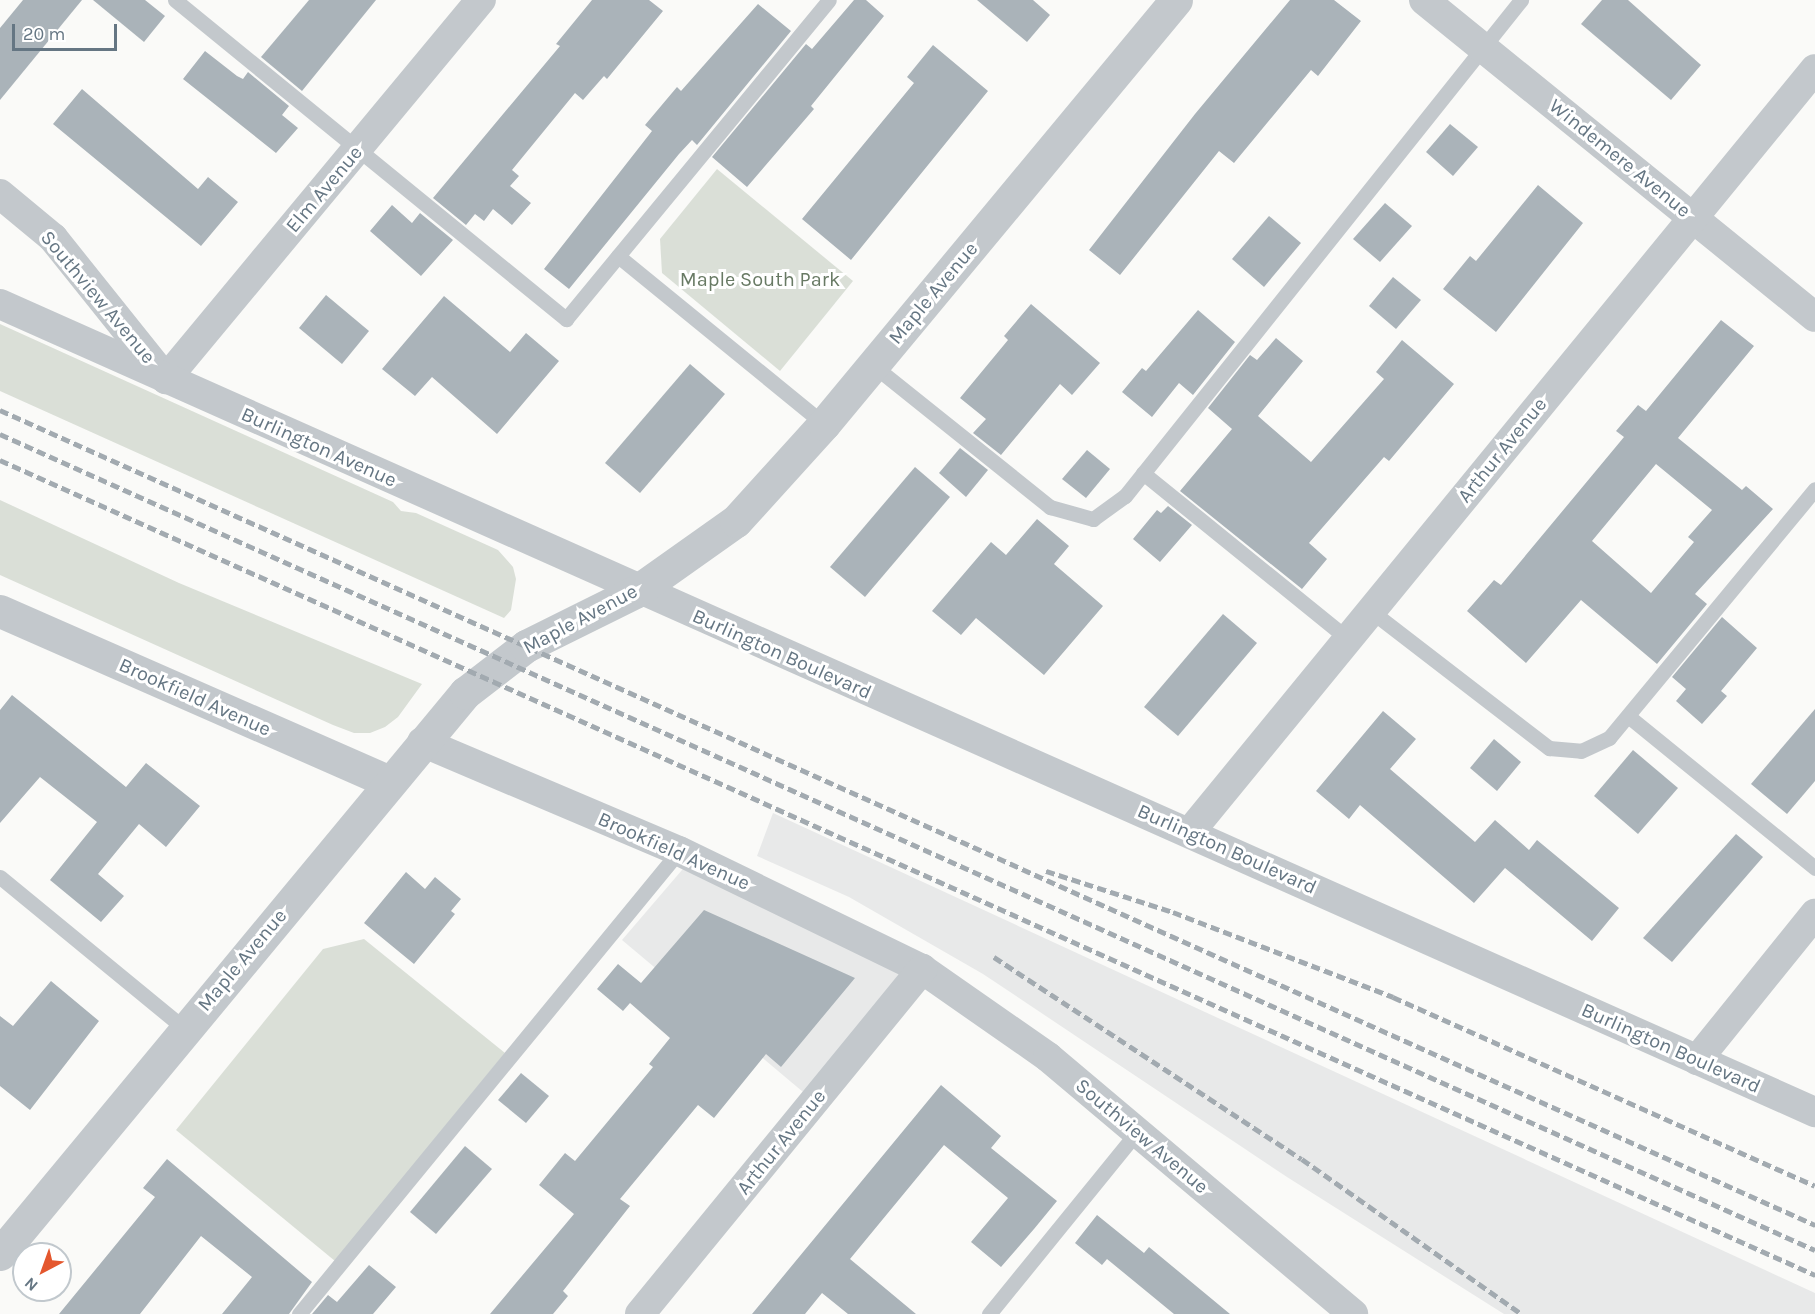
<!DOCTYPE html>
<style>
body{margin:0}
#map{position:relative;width:1815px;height:1314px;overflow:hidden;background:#fafaf8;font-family:Karla,sans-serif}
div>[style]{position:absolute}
.built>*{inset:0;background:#e8e9e9}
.green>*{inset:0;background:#dadfd7}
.building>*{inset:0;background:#aab3b9}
.service>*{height:15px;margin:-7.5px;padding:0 7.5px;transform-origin:7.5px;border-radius:7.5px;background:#c3c8cc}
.minor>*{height:30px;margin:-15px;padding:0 15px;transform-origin:15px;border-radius:15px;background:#c3c8cc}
.tertiary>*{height:33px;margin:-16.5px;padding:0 16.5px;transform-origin:16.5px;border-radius:16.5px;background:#c3c8cc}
.rail>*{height:4.5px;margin-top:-2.25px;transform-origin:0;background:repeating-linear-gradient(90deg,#a2aab0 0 9px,transparent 0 13.5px)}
span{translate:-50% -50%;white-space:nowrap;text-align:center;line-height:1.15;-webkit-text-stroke:6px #fff;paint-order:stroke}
.street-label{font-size:20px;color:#657683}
.park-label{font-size:20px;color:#687a64}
.north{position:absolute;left:12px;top:1242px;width:60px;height:60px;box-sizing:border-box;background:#fff;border:2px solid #c1c8cd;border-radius:50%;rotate:221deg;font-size:16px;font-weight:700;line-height:24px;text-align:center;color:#657683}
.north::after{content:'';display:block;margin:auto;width:21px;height:27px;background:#e4572e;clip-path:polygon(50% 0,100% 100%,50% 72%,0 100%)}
.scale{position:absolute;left:12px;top:24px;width:105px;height:27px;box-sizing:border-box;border:3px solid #657683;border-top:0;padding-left:8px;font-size:18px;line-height:21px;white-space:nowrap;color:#657683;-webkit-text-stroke:4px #fff;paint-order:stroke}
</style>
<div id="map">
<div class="built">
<i style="clip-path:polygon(773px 813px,1815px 1293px,1815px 1314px,1504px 1314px,1287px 1177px,983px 974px,849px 897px,757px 856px)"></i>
<i style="clip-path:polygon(688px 863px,914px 971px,809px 1097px,622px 940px)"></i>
</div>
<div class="green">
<i style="clip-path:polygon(717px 169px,853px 281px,780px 371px,662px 273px,660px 239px)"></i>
<i style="clip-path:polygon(0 324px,393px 502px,401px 511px,416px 513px,498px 550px,513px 567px,516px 579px,511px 610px,504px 618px,0 391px)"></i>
<i style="clip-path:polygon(0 500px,179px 583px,422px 684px,398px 717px,385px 727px,370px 733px,354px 733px,333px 725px,0 575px)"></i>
<i style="clip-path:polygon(364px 939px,505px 1053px,335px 1261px,176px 1130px,323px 949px)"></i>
</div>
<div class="building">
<i style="clip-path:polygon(23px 0,82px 0,0 100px,0 28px)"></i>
<i style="clip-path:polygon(93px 0,145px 0,165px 16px,144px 42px)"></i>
<i style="clip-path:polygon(309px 0,376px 0,302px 91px,261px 57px)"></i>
<i style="clip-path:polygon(592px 0,649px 0,663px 11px,607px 79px,604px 76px,583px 100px,575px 93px,512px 170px,519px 176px,510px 186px,531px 203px,512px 225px,493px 209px,484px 221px,475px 214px,466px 225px,433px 198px,560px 46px,556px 44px)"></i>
<i style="clip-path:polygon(854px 0,866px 0,884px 16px,811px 106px,814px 109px,747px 187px,712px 157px,806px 44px,812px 49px)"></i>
<i style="clip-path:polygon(977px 0,1033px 0,1050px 15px,1027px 42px)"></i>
<i style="clip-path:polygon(1290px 0,1334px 0,1361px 21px,1318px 76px,1311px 70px,1234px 163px,1219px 151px,1120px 275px,1089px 250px,1195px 114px)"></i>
<i style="clip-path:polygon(1602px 0,1628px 0,1701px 65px,1671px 100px,1581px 24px)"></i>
<i style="clip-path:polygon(758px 4px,791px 31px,697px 145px,692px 140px,679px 154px,569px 289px,544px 269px,652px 131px,645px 125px,677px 87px,681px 91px)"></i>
<i style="clip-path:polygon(933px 45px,988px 91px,851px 260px,802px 219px,914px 83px,907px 77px)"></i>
<i style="clip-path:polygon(205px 51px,237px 76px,243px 79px,248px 72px,289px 106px,282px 115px,298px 128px,276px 153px,183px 79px)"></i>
<i style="clip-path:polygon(82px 89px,198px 189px,208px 177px,238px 202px,201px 246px,53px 124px)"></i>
<i style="clip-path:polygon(1450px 124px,1478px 147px,1453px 176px,1426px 152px)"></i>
<i style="clip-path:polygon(1538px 185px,1583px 223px,1496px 332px,1443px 289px,1470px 256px,1476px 261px)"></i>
<i style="clip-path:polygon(1385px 203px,1412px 226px,1380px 262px,1353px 239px)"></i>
<i style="clip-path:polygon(392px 205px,412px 223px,420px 213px,453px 240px,421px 276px,370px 231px)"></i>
<i style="clip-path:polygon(1269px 216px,1301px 243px,1264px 287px,1232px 259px)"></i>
<i style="clip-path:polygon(1393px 277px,1421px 300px,1396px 329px,1369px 306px)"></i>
<i style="clip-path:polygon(326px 295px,369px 331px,342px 364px,299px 328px)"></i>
<i style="clip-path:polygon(444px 296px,510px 352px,526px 333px,559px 361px,497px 434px,432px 377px,415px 396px,382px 369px)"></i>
<i style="clip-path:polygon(1031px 304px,1100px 363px,1072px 395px,1060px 384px,1001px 455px,973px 433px,986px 419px,960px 398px,1008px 340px,1004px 336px)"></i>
<i style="clip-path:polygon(1198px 310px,1235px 342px,1193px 395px,1179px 383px,1152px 417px,1122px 392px,1142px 368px,1146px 371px)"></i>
<i style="clip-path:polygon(evenodd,1721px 320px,1754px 346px,1678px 438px,1742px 490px,1746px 486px,1773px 509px,1695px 594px,1707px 604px,1657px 664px,1581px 600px,1526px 663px,1467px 611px,1494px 580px,1501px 585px,1624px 437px,1616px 431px,1638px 405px,1646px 411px,1721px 320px,1656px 464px,1712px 510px,1688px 537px,1694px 542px,1651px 593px,1592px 541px,1656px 464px)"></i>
<i style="clip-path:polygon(1276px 338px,1303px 361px,1258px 416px,1311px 462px,1384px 379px,1376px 372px,1402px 340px,1454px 384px,1389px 461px,1384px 457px,1309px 543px,1327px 559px,1302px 589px,1180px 491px,1232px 429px,1208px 408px,1250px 355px,1257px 360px)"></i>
<i style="clip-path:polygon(690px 364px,725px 394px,640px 493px,605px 463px)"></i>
<i style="clip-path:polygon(960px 448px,988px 470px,966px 497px,939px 473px)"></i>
<i style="clip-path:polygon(1087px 450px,1110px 469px,1086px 498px,1062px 479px)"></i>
<i style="clip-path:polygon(915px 467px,950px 497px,865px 597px,830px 567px)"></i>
<i style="clip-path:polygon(1168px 506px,1192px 525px,1160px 562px,1133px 539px,1157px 510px,1161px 513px)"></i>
<i style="clip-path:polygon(1037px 519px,1069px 546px,1054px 564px,1103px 606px,1044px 675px,976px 618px,961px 635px,932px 611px,991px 542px,1006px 555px)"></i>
<i style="clip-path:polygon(1223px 614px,1257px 643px,1178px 736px,1144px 707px)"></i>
<i style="clip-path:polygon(1722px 617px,1757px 648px,1721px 691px,1727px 696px,1702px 724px,1676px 701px,1686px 689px,1672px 677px)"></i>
<i style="clip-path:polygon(12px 695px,126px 787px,146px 763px,200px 806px,166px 847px,139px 824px,98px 874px,124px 896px,101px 922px,50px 880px,97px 822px,40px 777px,0 823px,0 710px)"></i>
<i style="clip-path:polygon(1815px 709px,1815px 781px,1787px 814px,1751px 784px)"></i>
<i style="clip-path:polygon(1383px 711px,1416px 739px,1390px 769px,1475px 842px,1495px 820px,1529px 850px,1537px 840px,1619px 908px,1592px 941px,1505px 868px,1474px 903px,1360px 805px,1349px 819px,1316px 791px)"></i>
<i style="clip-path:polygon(1494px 739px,1521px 762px,1497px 791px,1470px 768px)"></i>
<i style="clip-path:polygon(1633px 750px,1678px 788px,1638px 834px,1594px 796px)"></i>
<i style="clip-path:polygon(1736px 834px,1763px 857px,1672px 962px,1643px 938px)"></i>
<i style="clip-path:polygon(406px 872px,425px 889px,435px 877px,461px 899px,451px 911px,455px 914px,414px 964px,364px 923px)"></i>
<i style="clip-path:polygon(704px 910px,855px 978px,781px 1067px,766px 1054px,714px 1118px,698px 1105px,620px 1199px,630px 1206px,563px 1291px,568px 1296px,553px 1314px,490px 1314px,574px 1214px,539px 1185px,565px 1153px,575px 1161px,653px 1067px,649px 1064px,670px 1038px,630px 1003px,623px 1011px,597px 989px,618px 964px,641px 983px)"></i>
<i style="clip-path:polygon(51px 981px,99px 1021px,30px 1110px,0 1086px,0 1016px,13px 1026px)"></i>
<i style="clip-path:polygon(521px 1073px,549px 1096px,526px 1123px,498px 1100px)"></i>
<i style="clip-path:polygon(941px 1085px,1001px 1136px,991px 1148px,1057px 1201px,1034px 1229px,1001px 1267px,971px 1242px,1008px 1198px,944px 1145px,850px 1259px,916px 1314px,848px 1314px,822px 1293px,805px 1314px,752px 1314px)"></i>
<i style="clip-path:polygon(465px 1146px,492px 1169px,436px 1234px,410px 1212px)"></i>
<i style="clip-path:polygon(167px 1159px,312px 1282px,289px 1314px,222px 1314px,252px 1277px,201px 1236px,140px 1314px,59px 1314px,155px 1197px,143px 1188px)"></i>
<i style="clip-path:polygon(1097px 1215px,1144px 1253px,1149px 1247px,1230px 1314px,1174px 1314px,1107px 1259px,1102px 1265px,1075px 1243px)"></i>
<i style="clip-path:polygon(369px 1265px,396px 1287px,373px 1314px,312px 1314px,328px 1295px,337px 1302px)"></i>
</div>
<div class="service">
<i style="left:175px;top:0;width:505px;rotate:39.21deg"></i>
<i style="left:566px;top:319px;width:413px;rotate:-50.5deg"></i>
<i style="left:618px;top:256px;width:266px;rotate:39.2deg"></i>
<i style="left:874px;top:366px;width:226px;rotate:38.7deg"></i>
<i style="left:1050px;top:507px;width:45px;rotate:15.6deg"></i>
<i style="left:1093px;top:519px;width:39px;rotate:-36deg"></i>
<i style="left:1125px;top:496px;width:635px;rotate:-51.4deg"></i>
<i style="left:1143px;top:473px;width:264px;rotate:39deg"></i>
<i style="left:1371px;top:611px;width:225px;rotate:37.6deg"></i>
<i style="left:1549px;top:748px;width:32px;rotate:5deg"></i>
<i style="left:1581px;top:751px;width:31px;rotate:-25deg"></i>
<i style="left:1609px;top:738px;width:323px;rotate:-50.4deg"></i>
<i style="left:1628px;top:716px;width:241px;rotate:39.1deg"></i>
<i style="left:0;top:877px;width:239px;rotate:39.4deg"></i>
<i style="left:299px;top:1314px;width:599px;rotate:-50.62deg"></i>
<i style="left:989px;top:1314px;width:235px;rotate:-50.9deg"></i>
</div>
<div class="minor">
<i style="left:1424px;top:0;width:503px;rotate:39.03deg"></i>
<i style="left:0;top:194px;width:69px;rotate:39.7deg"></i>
<i style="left:53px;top:238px;width:181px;rotate:51.3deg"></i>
<i style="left:166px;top:379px;width:493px;rotate:-50.3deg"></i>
<i style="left:0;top:304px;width:1987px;rotate:24deg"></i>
<i style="left:422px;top:742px;width:279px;rotate:23deg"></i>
<i style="left:679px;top:851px;width:270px;rotate:25.9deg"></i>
<i style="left:922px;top:969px;width:154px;rotate:34.9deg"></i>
<i style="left:1048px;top:1057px;width:399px;rotate:40.1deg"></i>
<i style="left:1190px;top:832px;width:986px;rotate:-50.68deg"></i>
<i style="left:1697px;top:1060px;width:188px;rotate:-51.1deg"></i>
<i style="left:640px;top:1314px;width:446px;rotate:-50.7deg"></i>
</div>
<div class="tertiary">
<i style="left:0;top:611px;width:425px;rotate:23.7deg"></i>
<i style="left:0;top:1254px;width:729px;rotate:-50.35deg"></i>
<i style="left:465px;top:693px;width:77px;rotate:-37.6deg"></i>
<i style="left:526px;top:646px;width:124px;rotate:-26.4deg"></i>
<i style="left:637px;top:591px;width:121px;rotate:-35.3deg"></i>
<i style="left:736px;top:521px;width:131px;rotate:-47.8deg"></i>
<i style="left:824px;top:424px;width:551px;rotate:-50.3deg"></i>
</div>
<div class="rail">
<i style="left:0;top:410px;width:1990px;rotate:24.18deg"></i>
<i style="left:0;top:434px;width:1990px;rotate:24.21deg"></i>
<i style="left:0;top:460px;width:1990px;rotate:24.18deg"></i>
<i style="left:1046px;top:871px;width:133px;rotate:17.9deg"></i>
<i style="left:1173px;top:912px;width:236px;rotate:21.1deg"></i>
<i style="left:1393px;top:997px;width:462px;rotate:24.1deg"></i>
<i style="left:994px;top:957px;width:368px;rotate:33.3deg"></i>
<i style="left:1302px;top:1159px;width:269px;rotate:35.2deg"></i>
</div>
<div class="street-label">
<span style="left:1620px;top:158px;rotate:39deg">Windemere Avenue</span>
<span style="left:324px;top:189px;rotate:-50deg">Elm Avenue</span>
<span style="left:933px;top:293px;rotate:-50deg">Maple Avenue</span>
<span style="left:98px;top:297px;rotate:50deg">Southview Avenue</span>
<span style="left:319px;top:447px;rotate:24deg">Burlington Avenue</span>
<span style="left:1502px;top:450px;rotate:-51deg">Arthur Avenue</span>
<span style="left:580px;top:619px;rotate:-28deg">Maple Avenue</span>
<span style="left:782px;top:654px;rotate:24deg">Burlington Boulevard</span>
<span style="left:195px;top:697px;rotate:24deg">Brookfield Avenue</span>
<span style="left:1227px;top:849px;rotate:24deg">Burlington Boulevard</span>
<span style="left:674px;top:851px;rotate:24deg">Brookfield Avenue</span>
<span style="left:242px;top:960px;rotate:-50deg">Maple Avenue</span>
<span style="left:1671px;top:1048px;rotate:24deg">Burlington Boulevard</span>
<span style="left:1142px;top:1136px;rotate:40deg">Southview Avenue</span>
<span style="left:781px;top:1142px;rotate:-51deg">Arthur Avenue</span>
</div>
<div class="park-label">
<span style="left:760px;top:279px">Maple South Park</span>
</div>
<div class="north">N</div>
<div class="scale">20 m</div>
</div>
